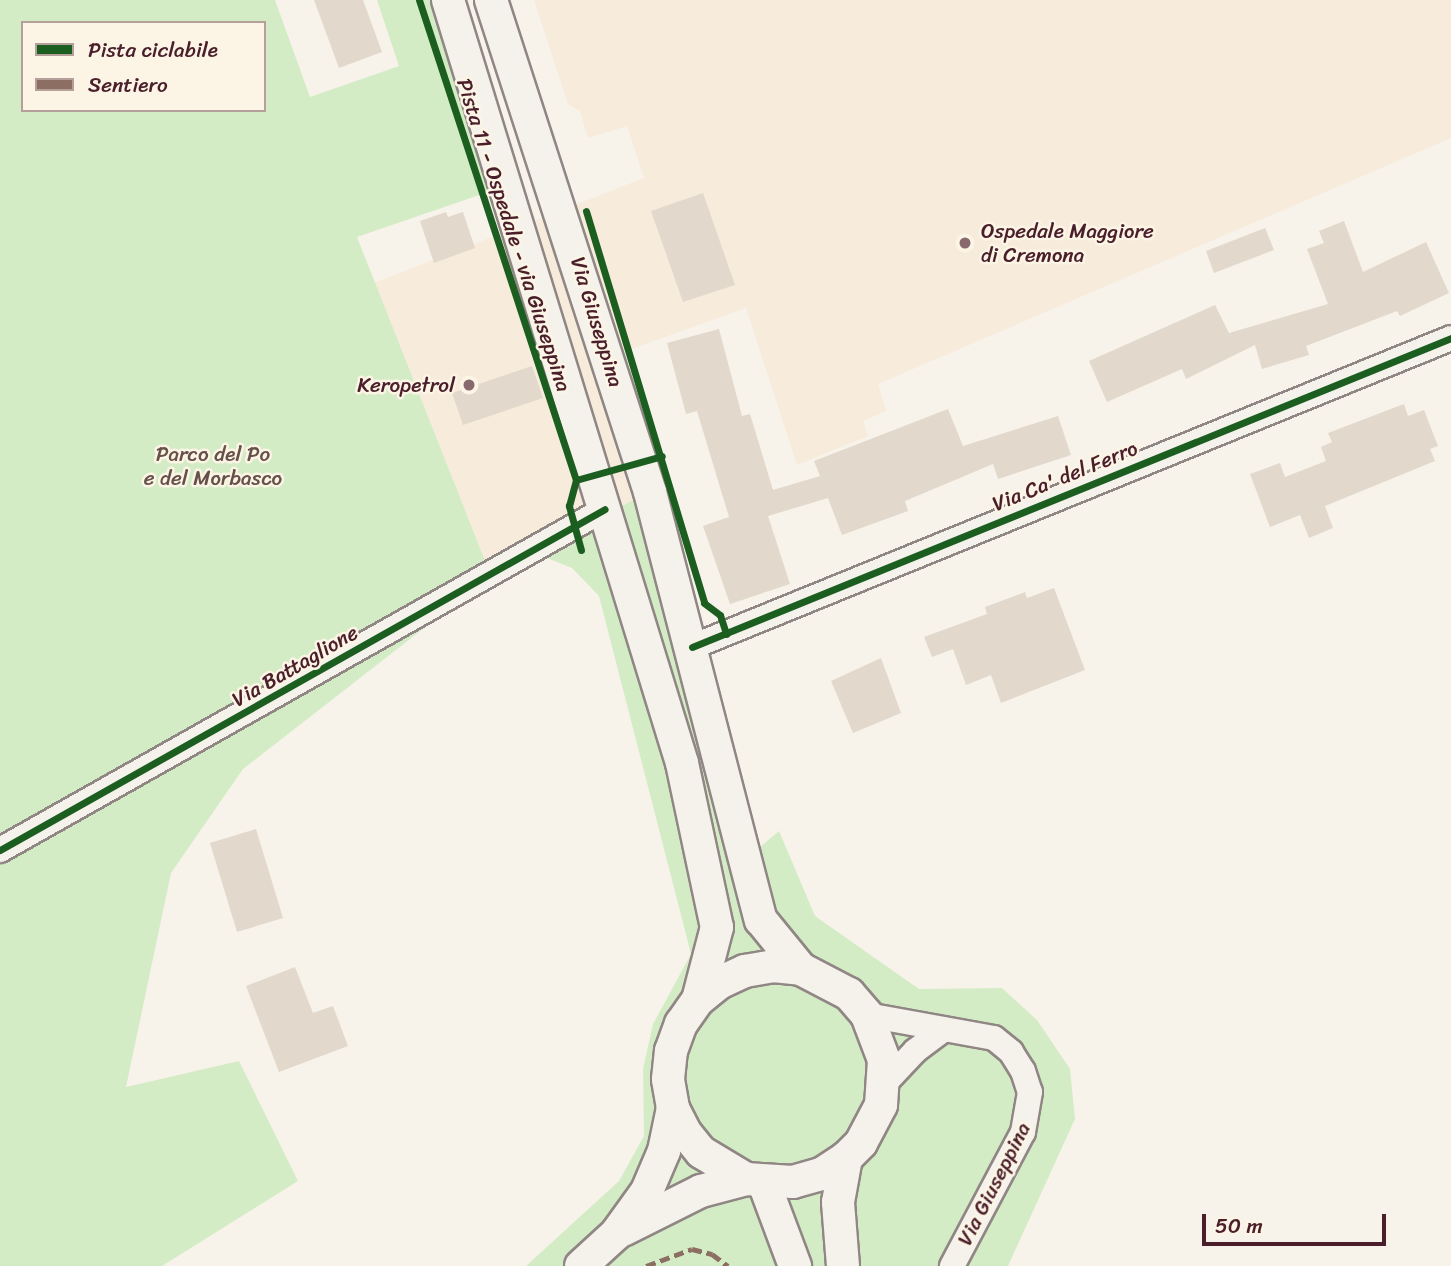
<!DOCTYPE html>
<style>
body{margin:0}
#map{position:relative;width:1451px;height:1266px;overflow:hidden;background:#f7f3ea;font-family:Sriracha,sans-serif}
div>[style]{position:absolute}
.built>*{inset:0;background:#f7ebdb}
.green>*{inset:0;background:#d4ecc5}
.building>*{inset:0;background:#e2d8cc}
.roads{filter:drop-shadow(2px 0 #908684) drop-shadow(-2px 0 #908684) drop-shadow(0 2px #908684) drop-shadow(0 -2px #908684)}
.minor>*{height:24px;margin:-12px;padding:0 12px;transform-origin:12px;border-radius:12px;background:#f5f2ec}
.major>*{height:32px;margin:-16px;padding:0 16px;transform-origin:16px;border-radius:16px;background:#f5f2ec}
.quiet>*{height:5px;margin-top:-2.5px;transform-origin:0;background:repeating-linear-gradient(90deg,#8d6e63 0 10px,transparent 0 15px)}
.cycleway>*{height:7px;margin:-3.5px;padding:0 3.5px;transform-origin:3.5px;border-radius:3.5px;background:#1b5e20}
.dots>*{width:19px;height:19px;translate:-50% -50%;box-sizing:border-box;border:4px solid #fcf5e5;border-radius:50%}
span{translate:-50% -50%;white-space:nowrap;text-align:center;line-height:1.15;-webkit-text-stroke:5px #fcf5e5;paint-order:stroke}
.poi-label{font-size:21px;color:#4a1f2b}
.left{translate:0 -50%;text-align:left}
.right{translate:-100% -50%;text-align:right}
.street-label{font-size:21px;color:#4a1f2b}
.park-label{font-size:21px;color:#65514a}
.legend{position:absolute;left:21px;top:21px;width:245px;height:91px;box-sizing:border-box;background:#fcf5e5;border:2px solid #b59f9b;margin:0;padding:9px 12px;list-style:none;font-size:21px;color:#4a1f2b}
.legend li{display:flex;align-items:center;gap:14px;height:35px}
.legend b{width:35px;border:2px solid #b59f9b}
.scale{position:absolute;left:1202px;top:1214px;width:184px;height:32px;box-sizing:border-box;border:4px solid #4a1f2b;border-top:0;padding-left:9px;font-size:21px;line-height:24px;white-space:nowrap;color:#4a1f2b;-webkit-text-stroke:5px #fcf5e5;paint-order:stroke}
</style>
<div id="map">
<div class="built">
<i style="clip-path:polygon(534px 0,1451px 0,1451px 138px,878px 384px,886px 411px,863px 421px,868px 436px,797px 465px,746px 308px,612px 356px,649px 492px,491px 576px,374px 283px,644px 178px,627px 126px,588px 138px,580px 111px,568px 104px)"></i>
</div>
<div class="green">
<i style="clip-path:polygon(evenodd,0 0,275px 0,310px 97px,399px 66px,377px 0,430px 0,494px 190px,357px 237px,491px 576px,243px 769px,171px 873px,126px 1087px,239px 1061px,298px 1181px,162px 1266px,0 1266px,0 0,23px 23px,264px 23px,264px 110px,23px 110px,23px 23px)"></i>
<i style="clip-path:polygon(649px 492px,744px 861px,779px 831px,815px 916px,919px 989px,1002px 988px,1037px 1020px,1070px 1069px,1075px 1119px,1008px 1266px,526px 1266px,619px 1181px,644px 1136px,643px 1069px,653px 1024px,691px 954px,599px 596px,572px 568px,532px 552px)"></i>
</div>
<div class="building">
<i style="clip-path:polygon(314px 0,363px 0,382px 52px,339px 68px)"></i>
<i style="clip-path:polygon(703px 193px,735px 285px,683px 302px,651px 211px)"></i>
<i style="clip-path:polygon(446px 212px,448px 217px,463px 212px,475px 248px,434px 263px,420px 221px)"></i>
<i style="clip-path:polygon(1344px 221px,1363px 272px,1426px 242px,1449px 293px,1400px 316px,1397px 311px,1306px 346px,1309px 355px,1262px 369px,1255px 345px,1186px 379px,1182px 369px,1107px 402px,1089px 361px,1215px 305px,1229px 333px,1328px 304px,1307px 249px,1324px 243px,1319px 231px)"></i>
<i style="clip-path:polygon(1265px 228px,1274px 250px,1214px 273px,1206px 251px)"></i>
<i style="clip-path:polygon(719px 329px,742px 416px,750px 414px,773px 490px,820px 476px,814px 461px,948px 409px,963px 446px,1058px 416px,1071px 455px,998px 479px,993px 464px,905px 501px,908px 511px,842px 535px,828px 498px,768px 516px,790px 584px,730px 604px,703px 526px,729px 517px,697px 411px,686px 414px,667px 343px)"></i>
<i style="clip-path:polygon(532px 366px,543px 398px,463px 425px,452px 393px)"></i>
<i style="clip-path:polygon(1404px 404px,1408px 416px,1424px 410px,1438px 446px,1430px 449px,1435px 461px,1325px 506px,1333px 528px,1309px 538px,1300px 515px,1270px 527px,1250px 474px,1280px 463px,1285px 477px,1326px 461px,1321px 447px,1332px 442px,1328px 433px)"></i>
<i style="clip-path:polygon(1054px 588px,1085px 670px,1001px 703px,991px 675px,966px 685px,953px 649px,932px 657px,924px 637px,987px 614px,985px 607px,1025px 592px,1027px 598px)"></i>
<i style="clip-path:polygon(881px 658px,901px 713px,853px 733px,831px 681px)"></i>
<i style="clip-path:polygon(256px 829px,283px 918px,237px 932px,210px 843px)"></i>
<i style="clip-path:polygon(295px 967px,313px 1013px,333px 1006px,348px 1046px,279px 1072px,246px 986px)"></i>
</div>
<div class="roads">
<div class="minor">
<i style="left:692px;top:647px;width:819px;rotate:-22.15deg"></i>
<i style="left:0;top:850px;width:694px;rotate:-29.41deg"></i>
<i style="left:867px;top:1015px;width:129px;rotate:10.3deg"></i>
<i style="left:994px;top:1038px;width:22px;rotate:39deg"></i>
<i style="left:1011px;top:1052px;width:22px;rotate:58deg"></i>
<i style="left:1023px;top:1071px;width:22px;rotate:72deg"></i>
<i style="left:1030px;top:1092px;width:41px;rotate:99.9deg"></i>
<i style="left:1023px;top:1132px;width:152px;rotate:117.9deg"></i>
<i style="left:885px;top:1083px;width:44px;rotate:-46.8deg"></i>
<i style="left:915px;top:1051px;width:36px;rotate:-37deg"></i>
</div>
<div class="major">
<i style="left:448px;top:0;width:798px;rotate:72.95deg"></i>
<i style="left:682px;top:763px;width:168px;rotate:78deg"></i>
<i style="left:717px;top:927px;width:75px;rotate:104.6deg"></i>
<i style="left:491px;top:0;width:517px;rotate:72.09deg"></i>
<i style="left:650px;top:492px;width:442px;rotate:75.5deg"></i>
<i style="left:761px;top:920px;width:63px;rotate:50.8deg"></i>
<i style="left:801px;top:969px;width:54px;rotate:27.5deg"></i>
<i style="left:849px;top:994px;width:28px;rotate:49deg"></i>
<i style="left:867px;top:1015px;width:48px;rotate:69.3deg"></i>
<i style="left:884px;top:1060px;width:45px;rotate:93.8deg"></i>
<i style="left:881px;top:1105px;width:43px;rotate:117.8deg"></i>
<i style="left:861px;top:1143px;width:21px;rotate:135deg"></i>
<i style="left:846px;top:1158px;width:30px;rotate:147deg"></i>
<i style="left:821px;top:1174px;width:29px;rotate:164deg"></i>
<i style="left:793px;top:1182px;width:47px;rotate:-176.3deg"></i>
<i style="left:746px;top:1179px;width:52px;rotate:-149deg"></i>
<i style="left:701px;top:1152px;width:26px;rotate:-129deg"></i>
<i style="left:685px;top:1132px;width:27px;rotate:-117deg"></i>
<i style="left:673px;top:1108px;width:29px;rotate:-100deg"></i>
<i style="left:668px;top:1079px;width:28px;rotate:-84deg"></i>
<i style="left:671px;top:1051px;width:29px;rotate:-70deg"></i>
<i style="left:681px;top:1024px;width:29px;rotate:-55deg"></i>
<i style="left:698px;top:1000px;width:27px;rotate:-39deg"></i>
<i style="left:719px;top:983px;width:29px;rotate:-25deg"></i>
<i style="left:745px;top:971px;width:28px;rotate:-10deg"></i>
<i style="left:773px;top:966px;width:28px;rotate:6deg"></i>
<i style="left:764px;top:1183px;width:89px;rotate:69.5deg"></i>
<i style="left:623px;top:1230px;width:87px;rotate:-26.6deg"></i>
<i style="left:701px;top:1191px;width:47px;rotate:-14.9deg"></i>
<i style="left:581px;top:1266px;width:47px;rotate:-42.4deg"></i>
<i style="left:616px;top:1234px;width:53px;rotate:-54.2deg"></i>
<i style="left:647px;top:1191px;width:43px;rotate:-67deg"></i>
<i style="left:664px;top:1151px;width:44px;rotate:-78.2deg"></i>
<i style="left:843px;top:1266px;width:64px;rotate:-94.5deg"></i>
<i style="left:838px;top:1202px;width:45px;rotate:-79.7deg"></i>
</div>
</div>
<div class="quiet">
<i style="left:646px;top:1266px;width:49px;rotate:-20.3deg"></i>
<i style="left:692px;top:1249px;width:21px;rotate:14deg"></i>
<i style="left:712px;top:1254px;width:20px;rotate:37deg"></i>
</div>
<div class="cycleway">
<i style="left:419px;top:0;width:505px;rotate:71.89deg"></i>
<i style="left:586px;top:211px;width:409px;rotate:73.2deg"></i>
<i style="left:704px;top:603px;width:20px;rotate:37deg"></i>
<i style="left:720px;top:615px;width:20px;rotate:72deg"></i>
<i style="left:581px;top:550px;width:46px;rotate:-105.3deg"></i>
<i style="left:569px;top:506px;width:27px;rotate:-75deg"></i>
<i style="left:576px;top:480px;width:89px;rotate:-15.6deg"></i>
<i style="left:692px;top:647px;width:819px;rotate:-22.15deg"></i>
<i style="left:0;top:850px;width:694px;rotate:-29.41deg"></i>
</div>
<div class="dots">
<i style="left:965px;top:243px;background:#87696e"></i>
<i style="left:469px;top:385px;background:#87696e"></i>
</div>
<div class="poi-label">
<span class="left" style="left:981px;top:243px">Ospedale Maggiore<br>di Cremona</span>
<span class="right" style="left:455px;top:385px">Keropetrol</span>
</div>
<div class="street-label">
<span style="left:514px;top:235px;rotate:72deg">Pista 11 - Ospedale - via Giuseppina</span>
<span style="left:597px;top:322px;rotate:73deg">Via Giuseppina</span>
<span style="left:1065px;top:476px;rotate:-22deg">Via Ca' del Ferro</span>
<span style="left:295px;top:666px;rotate:-30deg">Via Battaglione</span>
<span style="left:994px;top:1184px;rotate:-63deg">Via Giuseppina</span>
</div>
<div class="park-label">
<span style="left:213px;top:466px">Parco del Po<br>e del Morbasco</span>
</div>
<ul class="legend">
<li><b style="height:9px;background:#1b5e20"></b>Pista ciclabile</li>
<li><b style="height:9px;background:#8d6e63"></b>Sentiero</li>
</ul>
<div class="scale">50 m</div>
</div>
